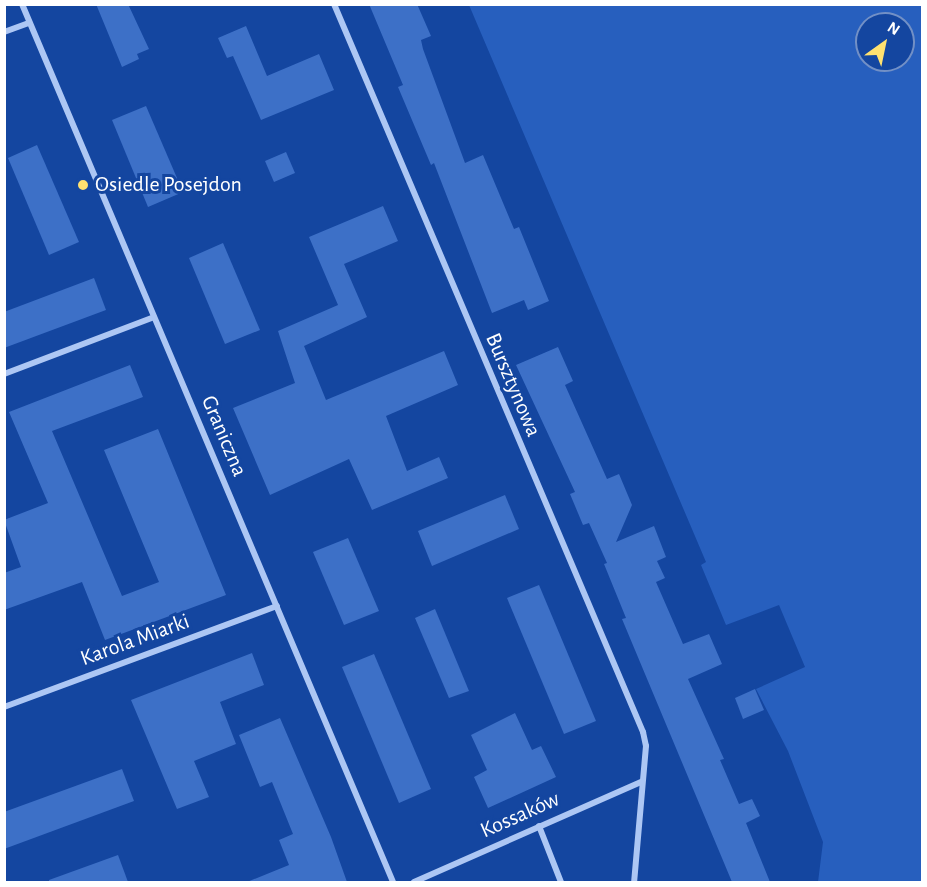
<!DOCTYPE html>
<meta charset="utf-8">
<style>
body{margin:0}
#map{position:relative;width:927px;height:887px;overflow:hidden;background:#1446a0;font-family:"Alegreya Sans",sans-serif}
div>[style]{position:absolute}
.green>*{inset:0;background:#275fbe}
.building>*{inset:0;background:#3d70c7}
.street>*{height:6px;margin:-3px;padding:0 3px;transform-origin:3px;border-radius:3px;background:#adc7f4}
.dots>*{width:16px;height:16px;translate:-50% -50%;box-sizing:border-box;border:3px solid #1446a0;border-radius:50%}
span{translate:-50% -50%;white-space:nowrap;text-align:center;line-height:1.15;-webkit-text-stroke:6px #1446a0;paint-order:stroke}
.poi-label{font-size:22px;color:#fff}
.left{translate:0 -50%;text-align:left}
.street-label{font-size:22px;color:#fff}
.frame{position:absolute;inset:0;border:6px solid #fff;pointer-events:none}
.north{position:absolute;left:855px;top:12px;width:60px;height:60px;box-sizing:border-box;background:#1446a0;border:2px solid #7290c6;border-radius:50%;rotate:33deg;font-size:16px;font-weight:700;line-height:24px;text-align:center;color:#fff}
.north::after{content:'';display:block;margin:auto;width:21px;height:27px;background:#ffe170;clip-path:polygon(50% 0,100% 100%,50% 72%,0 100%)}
</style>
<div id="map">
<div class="green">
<i style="clip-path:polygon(evenodd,469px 5px,922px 5px,922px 882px,818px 882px,823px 842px,788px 751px,756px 689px,805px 667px,779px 605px,726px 625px,701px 565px,706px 562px,469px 5px,867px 24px,903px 24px,903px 60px,867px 60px,867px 24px)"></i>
</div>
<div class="building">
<i style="clip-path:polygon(96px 4px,128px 4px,149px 49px,137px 54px,139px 59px,122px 67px)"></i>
<i style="clip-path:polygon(369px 4px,417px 4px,431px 36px,421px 40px,423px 49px,465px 163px,483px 155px,514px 229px,519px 227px,549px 301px,528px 310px,524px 300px,492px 313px,434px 163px,431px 165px,398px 87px,403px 85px)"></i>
<i style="clip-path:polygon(246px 26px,267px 76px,319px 54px,334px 90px,261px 120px,233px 56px,227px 58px,218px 38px)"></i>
<i style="clip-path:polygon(146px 106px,183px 192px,148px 207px,112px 120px)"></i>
<i style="clip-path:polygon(37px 145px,79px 242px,49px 255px,8px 158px)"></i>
<i style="clip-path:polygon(286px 152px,295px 173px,274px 182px,265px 161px)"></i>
<i style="clip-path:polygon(383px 206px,398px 241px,344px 264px,367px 317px,304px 346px,326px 400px,444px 351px,458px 385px,386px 416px,407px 471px,439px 457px,448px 478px,372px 510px,349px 459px,270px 495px,233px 408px,295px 383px,278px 331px,338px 305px,309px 237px)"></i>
<i style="clip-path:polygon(223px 243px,260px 330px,225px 344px,189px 258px)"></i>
<i style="clip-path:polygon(94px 278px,106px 310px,4px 348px,4px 312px)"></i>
<i style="clip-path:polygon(558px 347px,573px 381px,565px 385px,607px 479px,619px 474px,632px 505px,616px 542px,654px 526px,666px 557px,657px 561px,665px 578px,656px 582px,683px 644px,709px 634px,722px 664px,688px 679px,724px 759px,720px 760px,739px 804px,752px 799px,760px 816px,746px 823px,770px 882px,732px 882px,622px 619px,626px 618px,604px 564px,607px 563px,589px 523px,583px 525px,570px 494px,575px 492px,516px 365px)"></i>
<i style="clip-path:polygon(130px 365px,143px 397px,52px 431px,122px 596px,159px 582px,104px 450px,158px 429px,226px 595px,105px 640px,82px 582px,4px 610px,4px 573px,21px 567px,4px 520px,48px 503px,9px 412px)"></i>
<i style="clip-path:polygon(505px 495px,519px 529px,432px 566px,418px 531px)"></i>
<i style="clip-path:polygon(348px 538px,379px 611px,344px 625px,313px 552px)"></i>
<i style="clip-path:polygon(539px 585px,596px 721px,564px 734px,507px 598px)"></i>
<i style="clip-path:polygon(435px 609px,469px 691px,449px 698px,415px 618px)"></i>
<i style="clip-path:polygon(252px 653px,264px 685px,220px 702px,236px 744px,194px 761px,209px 797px,177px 809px,131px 700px)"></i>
<i style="clip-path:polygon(374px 654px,431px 789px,399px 803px,342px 667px)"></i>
<i style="clip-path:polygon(755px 689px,764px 710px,743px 719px,735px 698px)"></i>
<i style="clip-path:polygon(515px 713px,532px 750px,541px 746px,556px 777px,488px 808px,474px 777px,487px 770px,471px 735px)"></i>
<i style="clip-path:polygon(280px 718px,331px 837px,347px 882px,247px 882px,289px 865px,279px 840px,293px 834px,272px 782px,260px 787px,239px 735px)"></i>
<i style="clip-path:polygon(122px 769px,134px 801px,4px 849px,4px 812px)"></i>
<i style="clip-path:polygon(118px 855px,128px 882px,49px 882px,49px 880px)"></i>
</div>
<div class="street">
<i style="left:22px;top:4px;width:953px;rotate:67.09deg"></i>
<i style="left:334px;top:4px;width:791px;rotate:67deg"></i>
<i style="left:643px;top:732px;width:14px;rotate:78deg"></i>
<i style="left:646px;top:746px;width:137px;rotate:95deg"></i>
<i style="left:4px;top:32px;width:27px;rotate:-20deg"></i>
<i style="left:4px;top:374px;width:160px;rotate:-20.8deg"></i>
<i style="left:4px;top:707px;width:291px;rotate:-20.3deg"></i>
<i style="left:539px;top:826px;width:60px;rotate:68.6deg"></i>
<i style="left:414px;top:882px;width:248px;rotate:-23.8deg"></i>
</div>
<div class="dots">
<i style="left:83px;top:185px;background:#ffe170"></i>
</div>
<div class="poi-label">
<span class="left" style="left:95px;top:185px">Osiedle Posejdon</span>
</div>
<div class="street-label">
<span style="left:513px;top:385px;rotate:67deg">Bursztynowa</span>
<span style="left:224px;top:436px;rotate:67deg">Graniczna</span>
<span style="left:135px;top:640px;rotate:-20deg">Karola Miarki</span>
<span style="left:520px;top:815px;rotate:-24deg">Kossaków</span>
</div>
<div class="frame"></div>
<div class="north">N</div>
</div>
